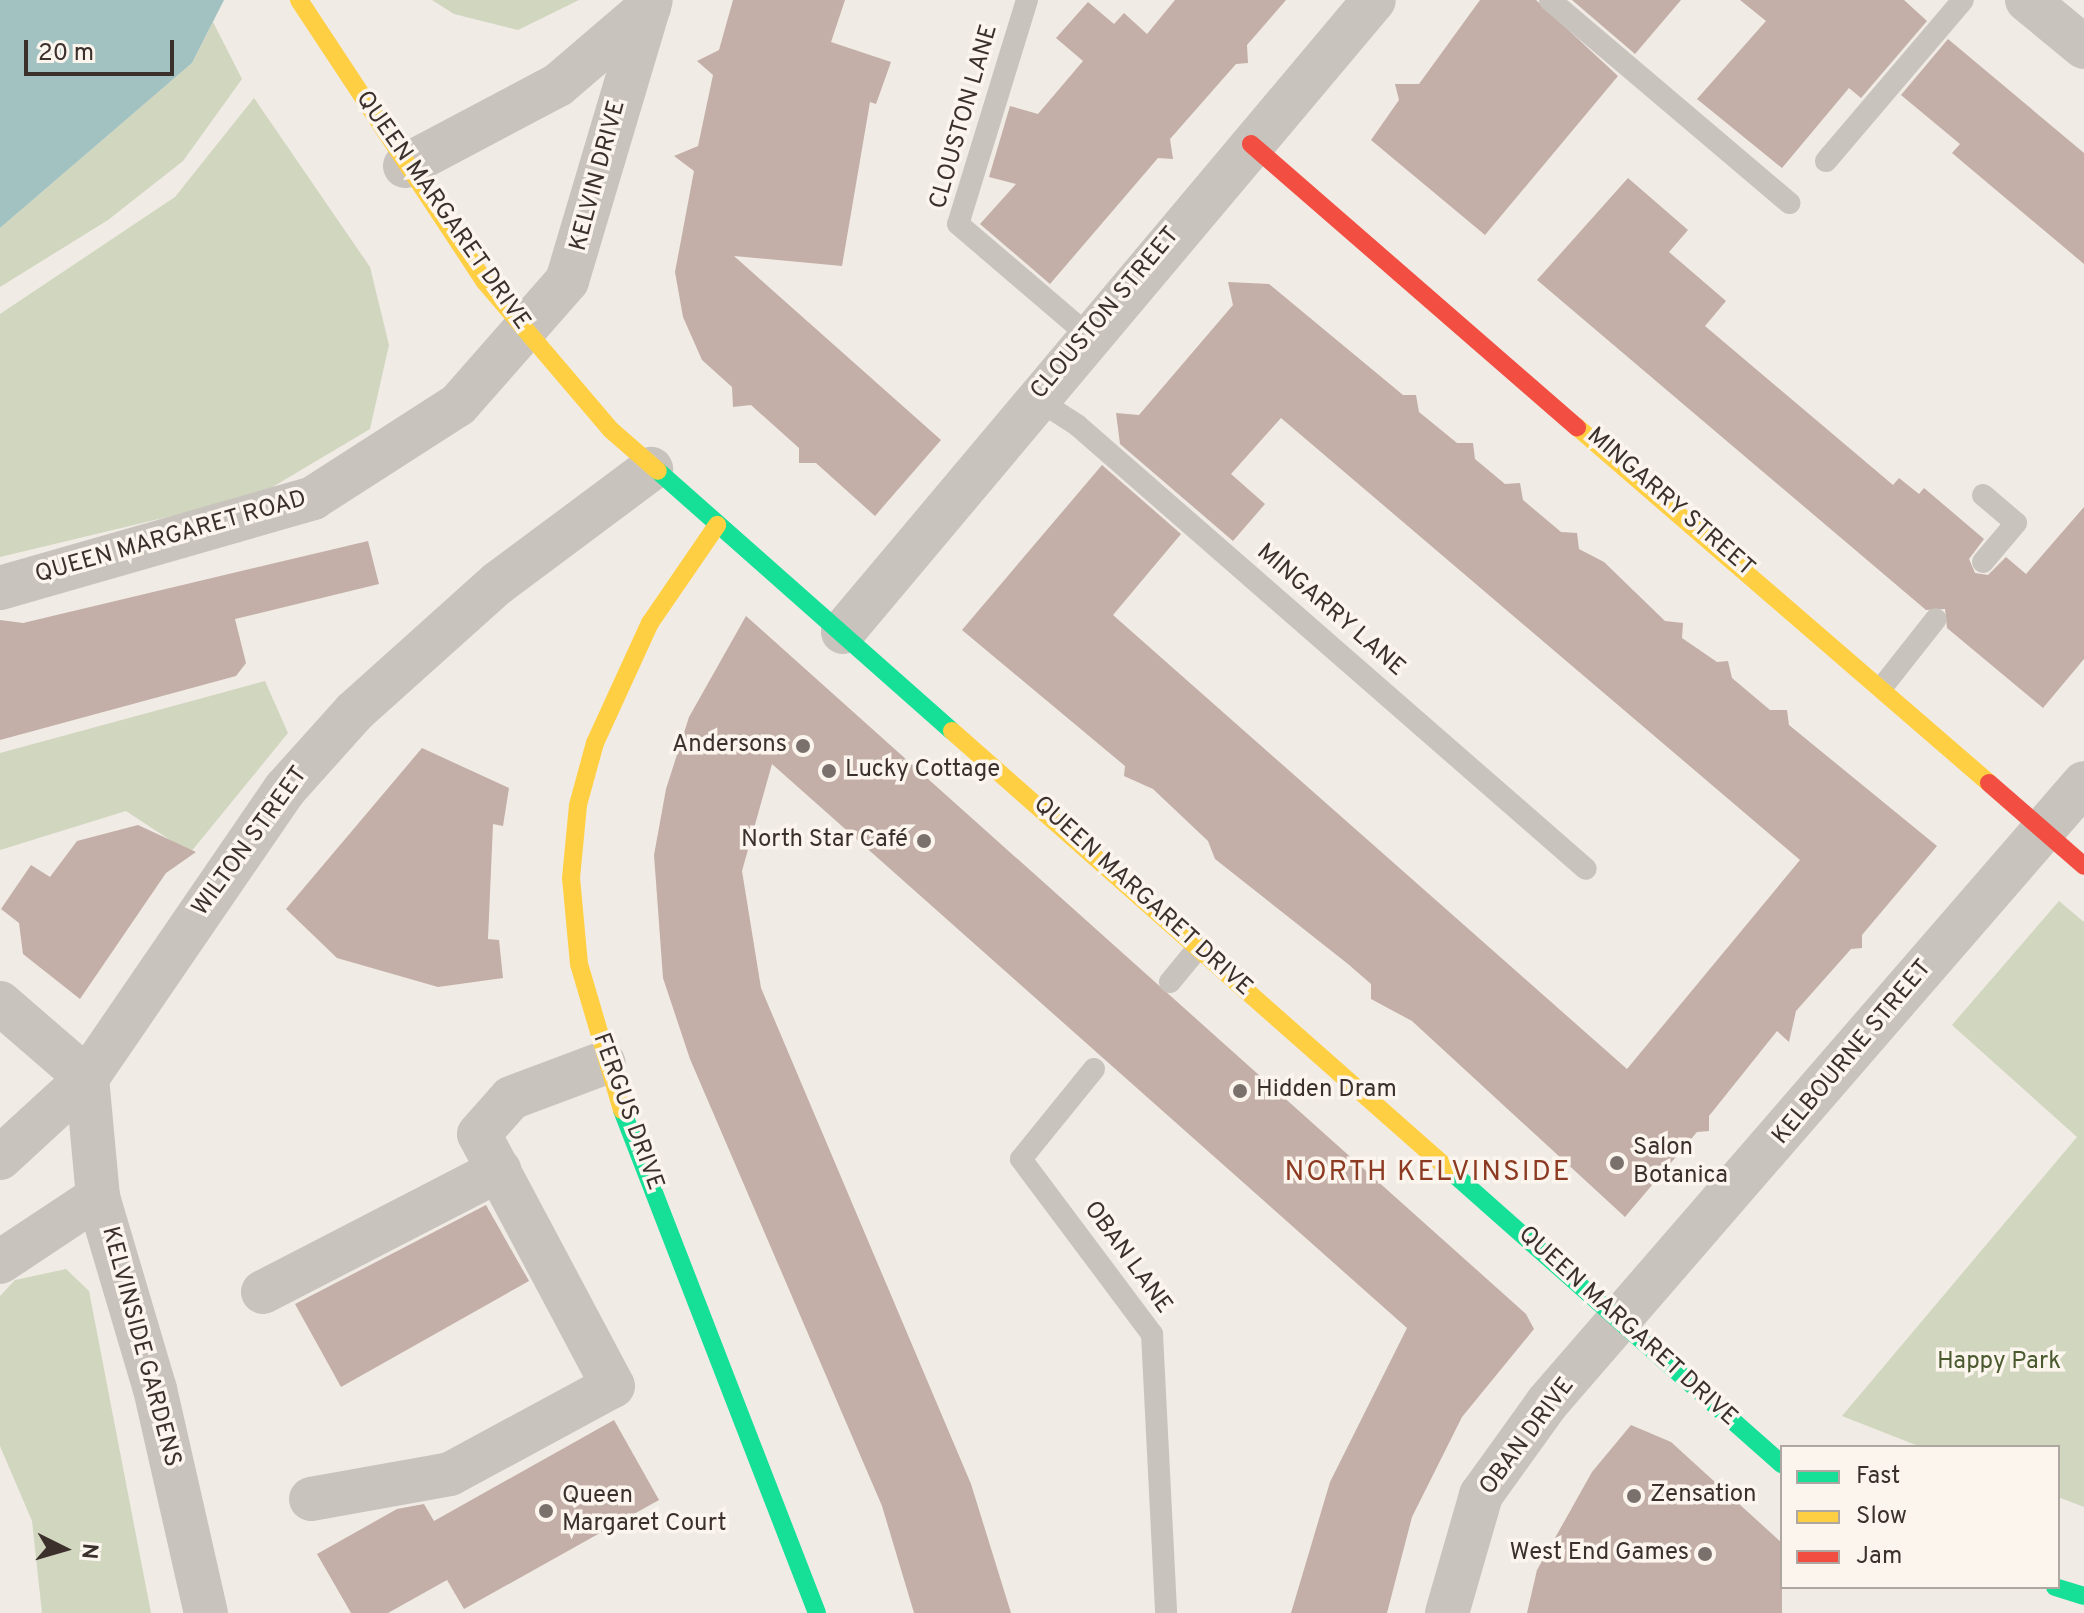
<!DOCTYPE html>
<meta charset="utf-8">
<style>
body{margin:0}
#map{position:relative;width:2084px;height:1613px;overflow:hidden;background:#f0ebe5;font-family:Overpass,sans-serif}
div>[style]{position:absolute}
.green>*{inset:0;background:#d1d6bf}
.water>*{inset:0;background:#a1c2c1}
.building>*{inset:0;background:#c3afa7}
.lane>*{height:22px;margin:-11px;padding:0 11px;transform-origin:11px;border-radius:11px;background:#c9c3be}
.street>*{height:44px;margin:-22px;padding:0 22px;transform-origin:22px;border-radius:22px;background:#c9c3be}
.fast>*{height:18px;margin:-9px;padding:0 9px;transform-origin:9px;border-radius:9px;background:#16e098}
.slow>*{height:18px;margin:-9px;padding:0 9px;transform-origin:9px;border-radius:9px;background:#ffcf43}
.jam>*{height:18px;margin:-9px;padding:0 9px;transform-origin:9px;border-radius:9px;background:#f24e42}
.dots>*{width:22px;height:22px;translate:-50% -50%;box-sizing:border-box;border:4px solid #fbf5ee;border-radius:50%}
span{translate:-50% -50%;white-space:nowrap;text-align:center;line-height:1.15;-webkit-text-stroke:7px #fbf5ee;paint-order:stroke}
.street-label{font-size:24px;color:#3b302b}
.poi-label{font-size:24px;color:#3b302b}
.right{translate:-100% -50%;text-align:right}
.left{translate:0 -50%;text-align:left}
.park-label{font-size:24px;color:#4a5a2e}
.quarter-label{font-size:28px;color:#8c3b22;letter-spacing:2px}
.legend{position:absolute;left:1780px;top:1445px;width:280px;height:144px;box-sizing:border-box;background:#fbf5ee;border:2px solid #aea6a0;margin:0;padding:10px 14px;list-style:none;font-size:24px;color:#3b302b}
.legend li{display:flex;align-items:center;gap:16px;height:40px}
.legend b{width:40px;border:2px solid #aea6a0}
.north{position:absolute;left:24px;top:1509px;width:80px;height:80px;-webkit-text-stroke:6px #fbf5ee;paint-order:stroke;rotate:95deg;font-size:22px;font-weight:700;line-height:32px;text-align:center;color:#3b302b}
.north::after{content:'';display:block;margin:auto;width:28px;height:36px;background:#3b302b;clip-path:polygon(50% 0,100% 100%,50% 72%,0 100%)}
.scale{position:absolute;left:24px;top:40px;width:150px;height:36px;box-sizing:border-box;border:4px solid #3b302b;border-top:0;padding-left:10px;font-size:24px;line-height:28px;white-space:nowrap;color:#3b302b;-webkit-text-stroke:6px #fbf5ee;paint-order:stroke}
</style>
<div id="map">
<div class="green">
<i style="clip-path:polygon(432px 0,579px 0,518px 30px,454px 14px)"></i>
<i style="clip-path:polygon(213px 22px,242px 79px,183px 161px,108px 220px,0 287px,0 228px,192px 63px)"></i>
<i style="clip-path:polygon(254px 98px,370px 267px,389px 345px,370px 429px,259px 495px,0 557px,0 314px,175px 197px)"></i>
<i style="clip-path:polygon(265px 681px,288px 733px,190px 853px,126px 811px,0 850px,0 753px)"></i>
<i style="clip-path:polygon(2059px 901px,2084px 922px,2084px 1507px,2058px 1497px,2058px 1447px,1921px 1447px,1842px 1416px,2077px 1137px,1952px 1025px)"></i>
<i style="clip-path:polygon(66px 1269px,89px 1291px,151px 1613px,42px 1613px,32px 1521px,0 1446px,0 1296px,15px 1280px)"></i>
</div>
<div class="water">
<i style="clip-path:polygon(0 0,224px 0,192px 63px,0 228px)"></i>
</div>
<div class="building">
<i style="clip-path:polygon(733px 0,845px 0,831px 42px,891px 62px,876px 104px,870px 102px,842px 266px,734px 256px,941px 440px,875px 516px,816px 463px,799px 463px,799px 448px,751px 405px,733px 407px,732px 387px,702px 360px,683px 317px,675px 272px,694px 171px,674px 156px,698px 146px,713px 75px,697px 61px,719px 50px)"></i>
<i style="clip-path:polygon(1175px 0,1286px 0,1247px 45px,1248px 63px,1236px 64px,1170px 139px,1173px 159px,1158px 158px,1050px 284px,980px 224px,1016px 184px,989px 177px,1010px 106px,1038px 114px,1083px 61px,1056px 38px,1088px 2px,1114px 24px,1124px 13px,1147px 34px)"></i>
<i style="clip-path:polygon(1480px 0,1536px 0,1618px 76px,1485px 235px,1371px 140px,1399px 100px,1395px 84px,1419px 84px)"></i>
<i style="clip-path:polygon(1572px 0,1681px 0,1635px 54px)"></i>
<i style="clip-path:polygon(1740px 0,1904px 0,1927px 21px,1861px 98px,1849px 88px,1782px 168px,1697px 99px,1766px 21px)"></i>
<i style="clip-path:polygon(1948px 39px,2084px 153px,2084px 264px,1952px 153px,1960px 144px,1901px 95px)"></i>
<i style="clip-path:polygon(1628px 178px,1688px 230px,1669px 252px,1726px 301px,1705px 326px,1893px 485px,1899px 478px,1919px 494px,1924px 488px,1984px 539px,1969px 559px,1975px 573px,1988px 575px,2006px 557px,2026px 574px,2084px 507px,2084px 659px,2043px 708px,1947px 628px,1945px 609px,1926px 610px,1537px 280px)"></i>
<i style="clip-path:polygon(1228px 282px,1269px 284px,1403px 395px,1416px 395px,1419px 412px,1457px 443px,1473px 443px,1475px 459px,1505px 484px,1520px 483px,1523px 500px,1561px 532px,1577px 533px,1579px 549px,1604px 562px,1665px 621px,1683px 623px,1682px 638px,1717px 662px,1728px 661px,1732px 678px,1770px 710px,1787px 710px,1789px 725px,1937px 846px,1862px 935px,1862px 948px,1851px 949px,1796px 1011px,1789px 1042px,1777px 1031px,1709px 1116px,1709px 1131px,1697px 1132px,1625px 1217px,1412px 1021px,1371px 999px,1371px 984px,1348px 964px,1215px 859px,1208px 841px,1153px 789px,1124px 776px,1125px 766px,962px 630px,1102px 465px,1181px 534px,1113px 615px,1627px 1069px,1800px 860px,1281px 418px,1231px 474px,1265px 504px,1233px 541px,1120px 444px,1116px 413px,1139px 415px,1233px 305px)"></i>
<i style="clip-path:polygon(368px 541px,379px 584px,235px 619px,246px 663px,236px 676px,0 740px,0 620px,23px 623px)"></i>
<i style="clip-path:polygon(746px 616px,1526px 1314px,1534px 1329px,1462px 1417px,1412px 1517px,1387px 1613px,1291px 1613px,1330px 1482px,1407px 1328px,772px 764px,742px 871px,761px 988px,971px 1484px,1011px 1613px,914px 1613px,882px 1506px,690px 1059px,663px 978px,654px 855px,666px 789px,689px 717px)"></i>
<i style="clip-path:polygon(422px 748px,509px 788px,503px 826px,493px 824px,488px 939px,499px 940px,503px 978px,438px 987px,337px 958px,286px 909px)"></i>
<i style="clip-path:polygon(138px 825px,196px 852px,166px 873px,80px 999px,23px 954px,19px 923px,1px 909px,31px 865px,50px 877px,77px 841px)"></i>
<i style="clip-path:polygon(486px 1205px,529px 1281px,341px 1387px,295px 1304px)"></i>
<i style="clip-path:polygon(614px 1420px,659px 1500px,464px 1609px,447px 1580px,388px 1613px,351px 1613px,317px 1554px,397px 1509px,424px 1504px,434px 1521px)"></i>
<i style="clip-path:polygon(1631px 1425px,1671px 1442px,1782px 1543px,1782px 1613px,1527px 1613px,1537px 1570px,1592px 1472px)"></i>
</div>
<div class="lane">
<i style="left:1027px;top:0;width:234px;rotate:107.1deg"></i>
<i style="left:958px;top:224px;width:171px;rotate:40.5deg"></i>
<i style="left:1550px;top:0;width:314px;rotate:40.3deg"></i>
<i style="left:1826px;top:161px;width:211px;rotate:-49.6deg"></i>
<i style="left:1035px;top:398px;width:50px;rotate:32.7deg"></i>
<i style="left:1077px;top:425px;width:675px;rotate:41.1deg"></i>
<i style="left:1983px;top:495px;width:43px;rotate:40.3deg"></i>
<i style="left:2016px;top:523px;width:51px;rotate:130.2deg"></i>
<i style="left:1883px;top:686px;width:85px;rotate:-51.7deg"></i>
<i style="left:1170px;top:982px;width:44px;rotate:-50.5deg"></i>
<i style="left:1094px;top:1069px;width:116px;rotate:129deg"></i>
<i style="left:1021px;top:1159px;width:219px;rotate:53.2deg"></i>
<i style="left:1152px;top:1334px;width:279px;rotate:87.1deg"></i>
</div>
<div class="street">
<i style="left:2027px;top:0;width:74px;rotate:39.5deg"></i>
<i style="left:405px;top:166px;width:173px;rotate:-27.9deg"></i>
<i style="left:558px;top:85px;width:120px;rotate:-40.6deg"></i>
<i style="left:0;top:588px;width:326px;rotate:-16deg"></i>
<i style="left:313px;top:498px;width:172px;rotate:-32.7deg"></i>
<i style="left:458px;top:405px;width:165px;rotate:-48.7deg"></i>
<i style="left:567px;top:281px;width:293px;rotate:-73.4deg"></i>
<i style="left:843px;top:632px;width:825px;rotate:-49.96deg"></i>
<i style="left:0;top:1003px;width:115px;rotate:40.8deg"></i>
<i style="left:87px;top:1078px;width:120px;rotate:84.7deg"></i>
<i style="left:98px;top:1197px;width:200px;rotate:73.5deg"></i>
<i style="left:155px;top:1389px;width:230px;rotate:77.2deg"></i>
<i style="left:0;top:1158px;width:118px;rotate:-42.6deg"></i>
<i style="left:87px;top:1078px;width:350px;rotate:-55.6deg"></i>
<i style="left:285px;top:789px;width:103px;rotate:-48.1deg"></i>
<i style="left:354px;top:712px;width:193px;rotate:-41.9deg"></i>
<i style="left:498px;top:583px;width:191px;rotate:-36.7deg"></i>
<i style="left:0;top:1262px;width:118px;rotate:-33.6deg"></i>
<i style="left:263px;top:1292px;width:266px;rotate:-27.3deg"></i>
<i style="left:311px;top:1499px;width:141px;rotate:-10.2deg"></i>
<i style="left:450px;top:1474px;width:185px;rotate:-28.4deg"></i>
<i style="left:613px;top:1386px;width:285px;rotate:-118deg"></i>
<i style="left:479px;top:1134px;width:48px;rotate:-48.4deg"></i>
<i style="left:511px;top:1098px;width:99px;rotate:-20.6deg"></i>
<i style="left:1447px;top:1613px;width:123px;rotate:-73.9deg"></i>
<i style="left:1481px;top:1495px;width:113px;rotate:-54.3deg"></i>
<i style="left:1547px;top:1403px;width:820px;rotate:-49.1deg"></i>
</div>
<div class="fast">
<i style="left:658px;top:471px;width:392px;rotate:41.5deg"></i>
<i style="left:622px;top:1110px;width:539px;rotate:68.81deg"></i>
<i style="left:1447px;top:1168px;width:447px;rotate:41.5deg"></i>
<i style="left:2055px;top:1587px;width:30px;rotate:17deg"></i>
</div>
<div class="slow">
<i style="left:299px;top:0;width:338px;rotate:56.6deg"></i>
<i style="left:485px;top:282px;width:194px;rotate:49.6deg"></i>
<i style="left:611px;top:430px;width:62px;rotate:41.1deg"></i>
<i style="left:1577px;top:427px;width:544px;rotate:40.83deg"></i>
<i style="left:952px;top:731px;width:660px;rotate:41.44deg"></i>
<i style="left:622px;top:1110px;width:152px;rotate:-106.4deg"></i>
<i style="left:579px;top:964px;width:86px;rotate:-95.3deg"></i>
<i style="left:571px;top:878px;width:73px;rotate:-84.5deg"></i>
<i style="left:578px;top:805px;width:64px;rotate:-74.7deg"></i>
<i style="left:595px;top:743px;width:132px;rotate:-65.4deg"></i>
<i style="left:650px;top:623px;width:119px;rotate:-55.6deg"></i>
</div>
<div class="jam">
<i style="left:1251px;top:144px;width:432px;rotate:41deg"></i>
<i style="left:1989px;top:783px;width:126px;rotate:41.1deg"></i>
</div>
<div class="dots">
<i style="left:803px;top:746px;background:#7a716c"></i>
<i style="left:829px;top:771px;background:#7a716c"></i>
<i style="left:924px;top:841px;background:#7a716c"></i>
<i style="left:1240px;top:1091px;background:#7a716c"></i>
<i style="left:1617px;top:1163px;background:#7a716c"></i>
<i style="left:1634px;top:1496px;background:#7a716c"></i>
<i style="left:546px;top:1511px;background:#7a716c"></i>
<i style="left:1705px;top:1554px;background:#7a716c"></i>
</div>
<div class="street-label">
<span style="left:965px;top:117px;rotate:-74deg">CLOUSTON LANE</span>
<span style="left:599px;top:176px;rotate:-75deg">KELVIN DRIVE</span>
<span style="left:442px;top:211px;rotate:55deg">QUEEN MARGARET DRIVE</span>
<span style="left:1106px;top:314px;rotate:-50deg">CLOUSTON STREET</span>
<span style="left:1670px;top:503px;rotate:41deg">MINGARRY STREET</span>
<span style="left:171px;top:538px;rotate:-16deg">QUEEN MARGARET ROAD</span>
<span style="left:1330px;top:611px;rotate:41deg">MINGARRY LANE</span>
<span style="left:251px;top:842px;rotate:-54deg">WILTON STREET</span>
<span style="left:1142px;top:897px;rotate:42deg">QUEEN MARGARET DRIVE</span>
<span style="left:1853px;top:1053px;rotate:-50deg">KELBOURNE STREET</span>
<span style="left:627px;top:1112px;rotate:70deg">FERGUS DRIVE</span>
<span style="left:1127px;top:1258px;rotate:54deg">OBAN LANE</span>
<span style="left:1627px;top:1327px;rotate:42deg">QUEEN MARGARET DRIVE</span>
<span style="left:140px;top:1347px;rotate:75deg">KELVINSIDE GARDENS</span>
<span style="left:1528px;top:1437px;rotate:-53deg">OBAN DRIVE</span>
</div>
<div class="poi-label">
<span class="right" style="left:787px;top:746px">Andersons</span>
<span class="left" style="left:845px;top:771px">Lucky Cottage</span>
<span class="right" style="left:908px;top:841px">North Star Café</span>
<span class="left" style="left:1256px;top:1091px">Hidden Dram</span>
<span class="left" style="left:1633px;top:1163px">Salon<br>Botanica</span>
<span class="left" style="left:1650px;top:1496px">Zensation</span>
<span class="left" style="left:562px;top:1511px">Queen<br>Margaret Court</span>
<span class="right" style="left:1689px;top:1554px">West End Games</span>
</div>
<div class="park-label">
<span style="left:1999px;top:1363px">Happy Park</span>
</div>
<div class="quarter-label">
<span style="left:1428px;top:1173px">NORTH KELVINSIDE</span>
</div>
<ul class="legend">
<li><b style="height:10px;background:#16e098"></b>Fast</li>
<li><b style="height:10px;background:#ffcf43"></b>Slow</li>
<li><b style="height:10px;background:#f24e42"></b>Jam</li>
</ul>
<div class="north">N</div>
<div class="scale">20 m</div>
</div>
